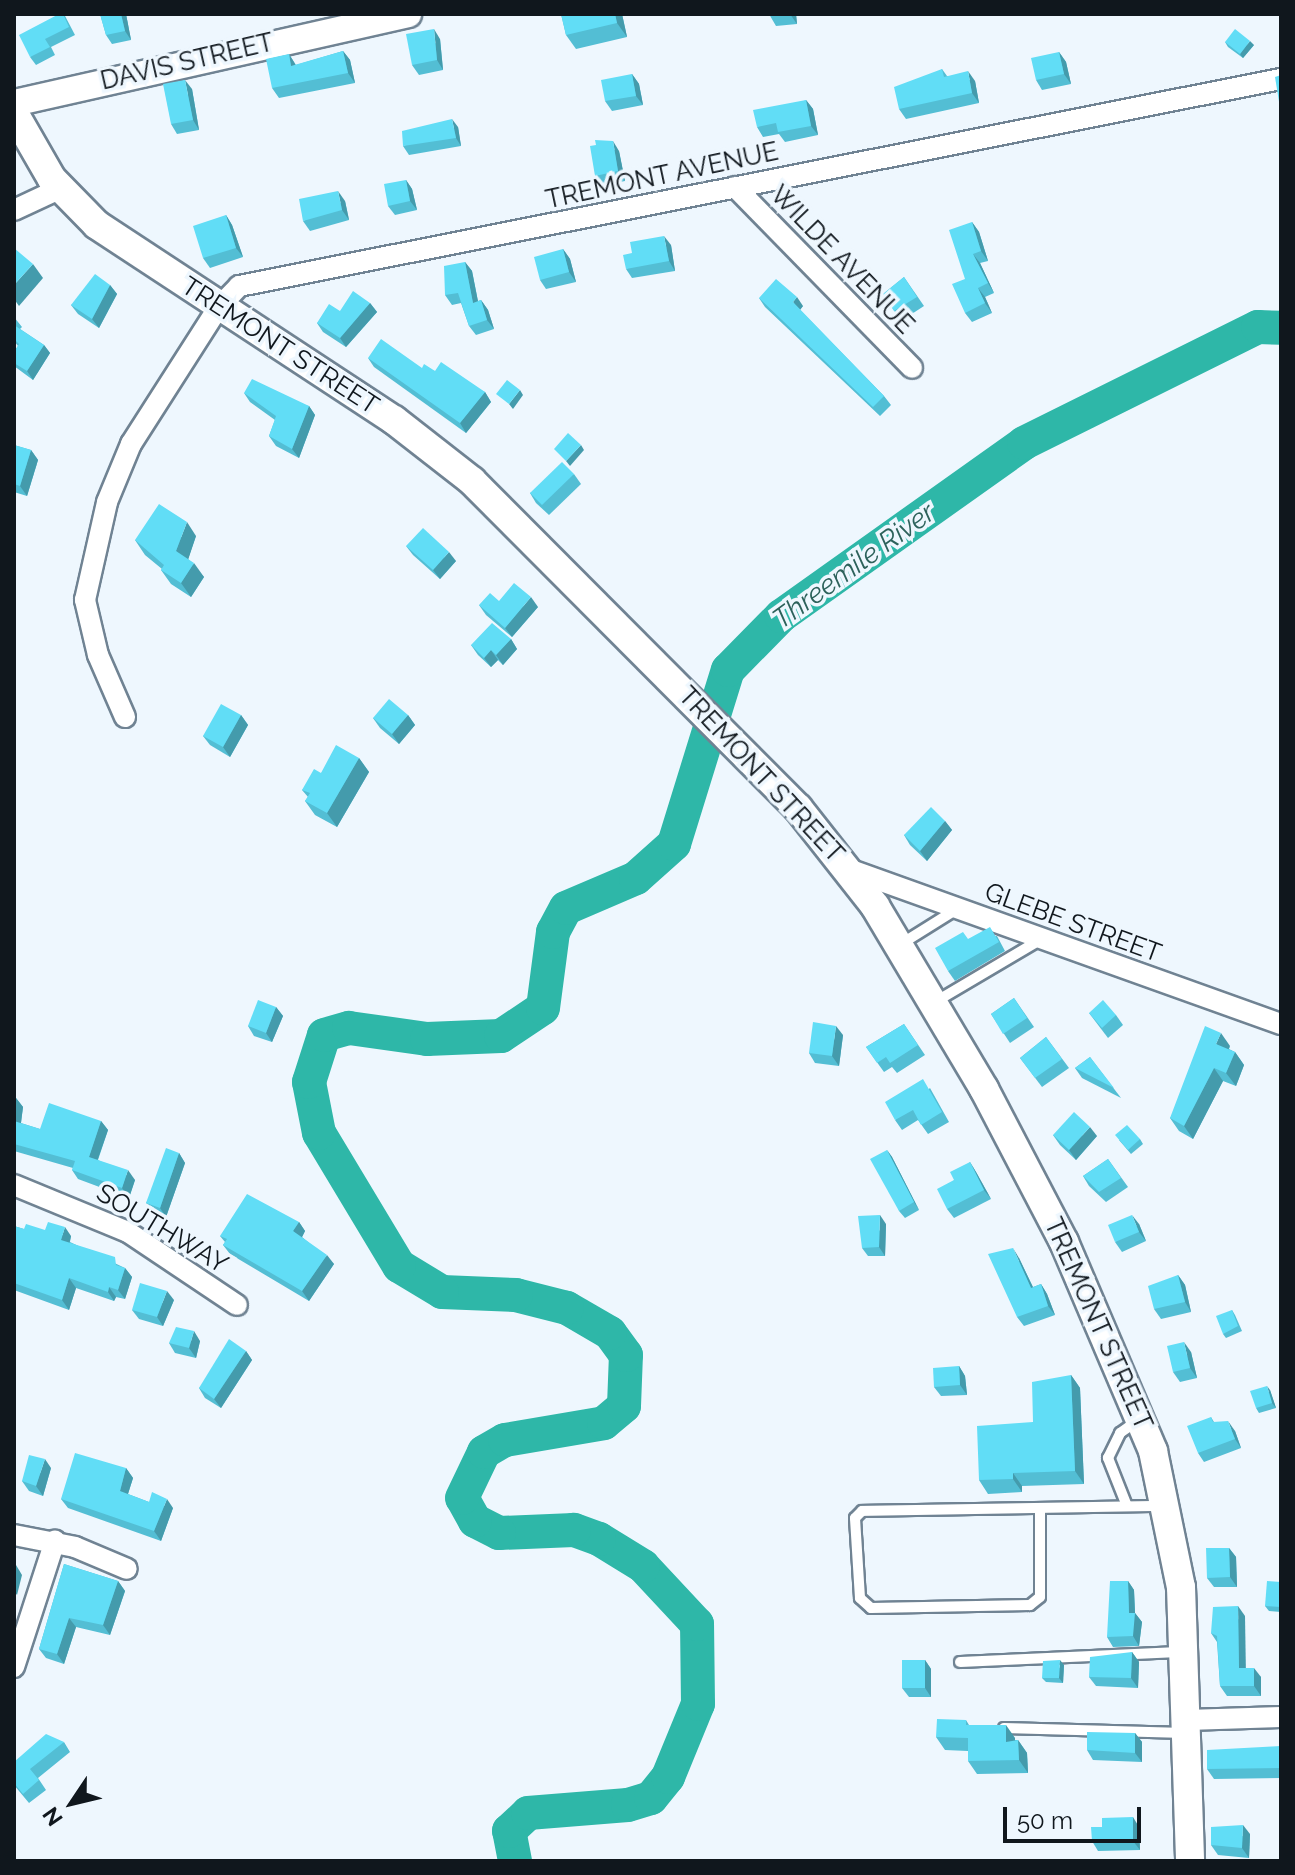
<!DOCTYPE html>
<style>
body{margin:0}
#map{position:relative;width:1295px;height:1875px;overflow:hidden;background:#eef7fe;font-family:Raleway,sans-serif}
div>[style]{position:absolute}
.river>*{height:34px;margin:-17px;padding:0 17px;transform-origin:17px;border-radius:17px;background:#2eb7a8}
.roads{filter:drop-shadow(2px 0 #708393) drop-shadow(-2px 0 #708393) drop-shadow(0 2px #708393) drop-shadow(0 -2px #708393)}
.service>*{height:10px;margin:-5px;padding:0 5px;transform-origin:5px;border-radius:5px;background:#fff}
.minor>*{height:20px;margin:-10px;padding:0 10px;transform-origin:10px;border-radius:10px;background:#fff}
.tertiary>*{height:26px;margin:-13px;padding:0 13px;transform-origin:13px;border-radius:13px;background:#fff}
.secondary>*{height:28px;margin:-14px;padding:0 14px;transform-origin:14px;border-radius:14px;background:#fff}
.wall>*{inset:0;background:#53bed4}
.shaded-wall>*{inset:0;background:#449bac}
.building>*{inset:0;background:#61ddf6}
span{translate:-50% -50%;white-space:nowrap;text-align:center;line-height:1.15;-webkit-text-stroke:7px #eef7fe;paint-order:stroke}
.street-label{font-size:26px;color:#10171d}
.water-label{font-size:28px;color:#2d625b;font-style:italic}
.frame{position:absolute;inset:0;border:16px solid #10171d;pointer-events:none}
.north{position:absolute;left:32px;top:1763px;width:80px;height:80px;-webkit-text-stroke:6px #eef7fe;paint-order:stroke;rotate:235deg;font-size:22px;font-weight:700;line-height:32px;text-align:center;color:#10171d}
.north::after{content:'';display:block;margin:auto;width:28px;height:36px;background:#10171d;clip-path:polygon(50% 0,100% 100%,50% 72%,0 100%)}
.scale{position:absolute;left:1003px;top:1807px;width:138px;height:36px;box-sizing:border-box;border:4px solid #10171d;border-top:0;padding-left:10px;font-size:24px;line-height:28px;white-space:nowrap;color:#10171d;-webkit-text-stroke:6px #eef7fe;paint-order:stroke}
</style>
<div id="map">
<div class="river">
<i style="left:515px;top:1861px;width:31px;rotate:-101deg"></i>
<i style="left:509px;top:1831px;width:26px;rotate:-43deg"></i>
<i style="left:528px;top:1813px;width:100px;rotate:-4.6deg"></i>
<i style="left:628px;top:1805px;width:24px;rotate:-17deg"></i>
<i style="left:651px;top:1798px;width:27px;rotate:-51deg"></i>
<i style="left:668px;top:1777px;width:79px;rotate:-67.7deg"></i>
<i style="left:698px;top:1704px;width:80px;rotate:-90.7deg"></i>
<i style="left:697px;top:1624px;width:79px;rotate:-133deg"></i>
<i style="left:643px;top:1566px;width:52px;rotate:-148.5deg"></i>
<i style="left:599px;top:1539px;width:27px;rotate:-160deg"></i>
<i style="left:574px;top:1530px;width:75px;rotate:177.7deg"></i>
<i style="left:499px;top:1533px;width:27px;rotate:-153deg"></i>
<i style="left:475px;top:1521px;width:26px;rotate:-119deg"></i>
<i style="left:462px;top:1498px;width:51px;rotate:-64.4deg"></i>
<i style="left:484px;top:1452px;width:24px;rotate:-30deg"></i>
<i style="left:505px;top:1440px;width:100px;rotate:-9.7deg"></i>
<i style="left:604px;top:1423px;width:26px;rotate:-40deg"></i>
<i style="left:624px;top:1406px;width:51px;rotate:-87.8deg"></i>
<i style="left:626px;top:1355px;width:27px;rotate:-126deg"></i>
<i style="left:610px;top:1333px;width:50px;rotate:-149.8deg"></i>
<i style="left:567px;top:1308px;width:53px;rotate:-165.7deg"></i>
<i style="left:516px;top:1295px;width:74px;rotate:-177.7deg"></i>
<i style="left:442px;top:1292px;width:50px;rotate:-148.8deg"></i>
<i style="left:399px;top:1266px;width:155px;rotate:-121deg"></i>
<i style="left:319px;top:1133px;width:52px;rotate:-101.1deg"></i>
<i style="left:309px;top:1082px;width:49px;rotate:-72.3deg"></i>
<i style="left:324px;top:1035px;width:26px;rotate:-16deg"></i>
<i style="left:349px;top:1028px;width:79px;rotate:8deg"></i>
<i style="left:427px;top:1039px;width:74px;rotate:-2.3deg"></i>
<i style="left:501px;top:1036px;width:50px;rotate:-33.7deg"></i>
<i style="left:543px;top:1008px;width:77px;rotate:-82.5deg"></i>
<i style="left:553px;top:932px;width:27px;rotate:-62deg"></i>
<i style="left:566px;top:908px;width:76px;rotate:-23.2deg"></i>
<i style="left:636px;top:878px;width:51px;rotate:-41.8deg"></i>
<i style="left:674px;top:844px;width:182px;rotate:-72.8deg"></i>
<i style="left:728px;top:670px;width:76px;rotate:-45.5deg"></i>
<i style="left:781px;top:616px;width:298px;rotate:-35.4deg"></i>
<i style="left:1024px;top:443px;width:261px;rotate:-26.4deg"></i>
<i style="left:1258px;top:327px;width:23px;rotate:2deg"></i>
</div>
<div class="roads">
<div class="service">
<i style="left:901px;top:944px;width:66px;rotate:-32deg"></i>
<i style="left:935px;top:1002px;width:122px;rotate:-30.6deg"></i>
<i style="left:1127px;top:1506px;width:52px;rotate:-111.6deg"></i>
<i style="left:1108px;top:1458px;width:28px;rotate:-64deg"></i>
<i style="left:1120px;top:1433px;width:21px;rotate:-35deg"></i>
<i style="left:1040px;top:1508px;width:89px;rotate:90deg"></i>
<i style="left:1040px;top:1597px;width:13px;rotate:141deg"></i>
<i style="left:1030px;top:1605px;width:159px;rotate:178.9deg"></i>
<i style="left:871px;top:1608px;width:15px;rotate:-138deg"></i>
<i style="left:860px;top:1598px;width:80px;rotate:-93.6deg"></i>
<i style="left:855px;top:1518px;width:10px;rotate:-45deg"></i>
<i style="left:862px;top:1511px;width:300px;rotate:-1deg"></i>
<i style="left:960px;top:1662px;width:219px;rotate:-2.6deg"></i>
<i style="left:1004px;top:1728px;width:181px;rotate:1.6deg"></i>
</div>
<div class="minor">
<i style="left:735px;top:187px;width:253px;rotate:45.6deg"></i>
<i style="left:14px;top:210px;width:50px;rotate:-25deg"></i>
<i style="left:125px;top:717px;width:68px;rotate:-113.5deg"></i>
<i style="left:98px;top:655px;width:57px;rotate:-103.3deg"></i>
<i style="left:85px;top:600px;width:100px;rotate:-77.3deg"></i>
<i style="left:107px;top:502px;width:63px;rotate:-67.5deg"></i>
<i style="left:131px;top:444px;width:161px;rotate:-57.4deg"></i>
<i style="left:218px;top:308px;width:30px;rotate:-46deg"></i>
<i style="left:239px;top:286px;width:1062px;rotate:-11.24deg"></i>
<i style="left:848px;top:869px;width:460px;rotate:19.7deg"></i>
<i style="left:14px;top:1185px;width:123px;rotate:22.4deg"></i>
<i style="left:128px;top:1232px;width:131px;rotate:33.8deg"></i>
<i style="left:14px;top:1535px;width:62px;rotate:11.1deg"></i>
<i style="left:75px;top:1547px;width:56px;rotate:22.9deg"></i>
<i style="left:14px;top:1667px;width:133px;rotate:-72deg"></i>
<i style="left:1187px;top:1720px;width:94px;rotate:-1.8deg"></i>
</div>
<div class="tertiary">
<i style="left:14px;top:103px;width:404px;rotate:-12.7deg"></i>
</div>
<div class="secondary">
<i style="left:14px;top:113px;width:76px;rotate:60.1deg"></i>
<i style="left:52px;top:179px;width:64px;rotate:45.6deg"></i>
<i style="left:97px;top:225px;width:355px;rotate:33.3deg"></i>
<i style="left:394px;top:420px;width:99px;rotate:38deg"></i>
<i style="left:472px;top:481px;width:462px;rotate:45.1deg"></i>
<i style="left:798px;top:808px;width:125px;rotate:51.8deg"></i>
<i style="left:875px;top:906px;width:213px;rotate:59.2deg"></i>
<i style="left:984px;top:1089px;width:173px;rotate:62.4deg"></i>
<i style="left:1064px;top:1242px;width:227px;rotate:66.9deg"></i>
<i style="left:1153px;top:1451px;width:139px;rotate:78.4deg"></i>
<i style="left:1181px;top:1587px;width:274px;rotate:88.1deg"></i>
</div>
</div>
<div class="wall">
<i style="clip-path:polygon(64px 14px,75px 35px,51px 47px,55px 55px,36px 65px,30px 57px)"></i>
<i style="clip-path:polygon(100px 14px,126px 14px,131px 40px,112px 44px,106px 35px)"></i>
<i style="clip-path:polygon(561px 14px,622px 14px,627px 37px,576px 49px,566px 35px)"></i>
<i style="clip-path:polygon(709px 14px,734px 14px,710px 16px)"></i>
<i style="clip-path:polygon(769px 14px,800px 14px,796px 14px,797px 24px,776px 26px)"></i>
<i style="clip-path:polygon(440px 39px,443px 70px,419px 75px,412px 65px)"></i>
<i style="clip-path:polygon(1225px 42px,1254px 45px,1243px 58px,1228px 47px)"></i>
<i style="clip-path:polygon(343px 51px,350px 60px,355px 83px,279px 98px,272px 88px,289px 54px,296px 65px)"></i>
<i style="clip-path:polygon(1059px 52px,1066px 62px,1071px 84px,1042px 90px,1036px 80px)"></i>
<i style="clip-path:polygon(942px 69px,947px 76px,975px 81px,979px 103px,906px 119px,899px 109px)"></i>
<i style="clip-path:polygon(632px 74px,639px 84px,643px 105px,612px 111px,605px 101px)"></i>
<i style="clip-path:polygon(192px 89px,199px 130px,177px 134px,171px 124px)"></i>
<i style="clip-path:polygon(806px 100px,813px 109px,818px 135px,785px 142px,779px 134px,763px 137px,757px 127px)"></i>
<i style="clip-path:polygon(458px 127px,461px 146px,409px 155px,403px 146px)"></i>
<i style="clip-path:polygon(596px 145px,619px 151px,625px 181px,602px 186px,595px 176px)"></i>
<i style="clip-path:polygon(406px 180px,412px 189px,417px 210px,395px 215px,388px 206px)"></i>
<i style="clip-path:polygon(345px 201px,349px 220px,310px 231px,303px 221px)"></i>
<i style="clip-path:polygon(226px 215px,232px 225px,243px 257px,210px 268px,203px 258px)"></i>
<i style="clip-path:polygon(972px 222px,979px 232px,988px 261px,980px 263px,994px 293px,985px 297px,992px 313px,972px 322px,965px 313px,965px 279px)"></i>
<i style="clip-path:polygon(671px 245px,675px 271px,632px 278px,626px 269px)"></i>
<i style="clip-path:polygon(563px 249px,570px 259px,576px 282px,546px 289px,540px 280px)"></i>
<i style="clip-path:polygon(465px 262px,472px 271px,478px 301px,481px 300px,488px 310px,494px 329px,476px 335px,469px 326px,461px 303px,452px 305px,445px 295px)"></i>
<i style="clip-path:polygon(904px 277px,924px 306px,901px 321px,883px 294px)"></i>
<i style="clip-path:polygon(110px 285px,117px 294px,99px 328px,78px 314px,71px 305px)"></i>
<i style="clip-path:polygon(759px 298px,803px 306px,800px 310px,884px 396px,891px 405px,880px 416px,765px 307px)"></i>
<i style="clip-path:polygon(370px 303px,377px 312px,346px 347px,323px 332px,317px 323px,340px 311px)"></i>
<i style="clip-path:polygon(14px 317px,22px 327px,20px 329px,44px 345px,50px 353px,33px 380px,14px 366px,14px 352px,18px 346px,14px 341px)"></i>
<i style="clip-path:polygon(368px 358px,435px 371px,485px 392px,491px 402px,466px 433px,374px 367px)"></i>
<i style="clip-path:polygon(244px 393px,309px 406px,315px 415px,299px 458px,276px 446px,269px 436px,275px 420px,250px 402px)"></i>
<i style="clip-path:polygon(14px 445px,31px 450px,38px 460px,27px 496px,14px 492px)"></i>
<i style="clip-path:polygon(574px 474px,581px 484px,549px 515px,536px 503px,530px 493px)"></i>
<i style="clip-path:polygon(196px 536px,188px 559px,204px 577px,191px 597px,171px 584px,161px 570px,162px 569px,145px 555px,135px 540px)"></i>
<i style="clip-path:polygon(406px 546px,456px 561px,440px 579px,413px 555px)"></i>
<i style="clip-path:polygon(479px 605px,538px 607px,512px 637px,486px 615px)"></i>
<i style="clip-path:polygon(511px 639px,517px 649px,503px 665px,498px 660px,491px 667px,478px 655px,471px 645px)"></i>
<i style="clip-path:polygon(241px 715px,248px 725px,230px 757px,210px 745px,203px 736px)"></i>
<i style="clip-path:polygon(408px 715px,415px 725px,399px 744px,380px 728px,373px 718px)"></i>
<i style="clip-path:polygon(359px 758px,369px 772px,337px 827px,315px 815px,305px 801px,308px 797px,302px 790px,321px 773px)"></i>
<i style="clip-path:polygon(945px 821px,952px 830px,927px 861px,910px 845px,904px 835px)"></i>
<i style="clip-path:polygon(997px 936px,1005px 951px,955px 981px,948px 971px,968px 939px)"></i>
<i style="clip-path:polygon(1014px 998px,1034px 1027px,1010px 1043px,991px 1014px)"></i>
<i style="clip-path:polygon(276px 1007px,283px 1016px,272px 1042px,254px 1036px,248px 1026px)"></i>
<i style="clip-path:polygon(1089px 1013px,1116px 1015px,1123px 1025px,1108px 1038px)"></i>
<i style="clip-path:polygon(904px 1024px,925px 1055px,897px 1073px,892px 1067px,884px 1072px,866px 1047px)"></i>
<i style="clip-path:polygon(843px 1035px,839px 1066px,815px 1063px,809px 1053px)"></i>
<i style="clip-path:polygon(1046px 1037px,1069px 1068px,1042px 1087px,1020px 1058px)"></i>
<i style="clip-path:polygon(1230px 1046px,1229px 1049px,1235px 1052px,1244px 1065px,1236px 1086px,1223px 1081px,1193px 1139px,1179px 1131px,1170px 1118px)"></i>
<i style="clip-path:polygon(1090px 1057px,1121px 1098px,1082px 1078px,1075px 1068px)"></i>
<i style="clip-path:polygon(930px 1088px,949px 1122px,928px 1134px,918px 1120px,902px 1130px,895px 1120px)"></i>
<i style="clip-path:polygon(14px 1097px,16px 1098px,23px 1107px,21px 1123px,40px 1129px,101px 1121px,108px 1130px,98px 1160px,135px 1180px,129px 1198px,78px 1179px,72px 1170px,73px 1168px,14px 1151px)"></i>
<i style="clip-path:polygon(1053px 1135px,1097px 1136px,1076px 1160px,1060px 1145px)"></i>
<i style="clip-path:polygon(1140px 1139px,1143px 1144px,1131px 1154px,1119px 1140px)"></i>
<i style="clip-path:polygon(887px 1150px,892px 1157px,919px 1210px,905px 1218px,899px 1211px)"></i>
<i style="clip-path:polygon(179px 1153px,185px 1163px,166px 1217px,153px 1213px,146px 1203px)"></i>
<i style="clip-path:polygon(1108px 1159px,1128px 1187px,1106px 1202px,1089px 1186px,1083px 1176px)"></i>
<i style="clip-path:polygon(970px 1162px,976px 1172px,991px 1199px,954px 1218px,947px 1209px,954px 1180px)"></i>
<i style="clip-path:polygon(299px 1222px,305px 1231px,302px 1237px,334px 1264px,309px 1301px,230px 1254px,223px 1245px,225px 1242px,220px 1236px)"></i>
<i style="clip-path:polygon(886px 1224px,885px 1256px,868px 1256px,862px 1248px)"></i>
<i style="clip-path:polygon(1139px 1224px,1146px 1241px,1122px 1252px,1115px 1242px)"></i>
<i style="clip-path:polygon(14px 1226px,24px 1229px,71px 1236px,70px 1242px,125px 1268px,132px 1277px,125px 1299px,116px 1297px,114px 1301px,76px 1288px,69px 1310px,14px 1290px)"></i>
<i style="clip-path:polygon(1019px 1258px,1033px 1287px,1041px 1284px,1047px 1294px,1055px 1315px,1024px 1326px,1017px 1317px)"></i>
<i style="clip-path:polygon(1178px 1275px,1185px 1285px,1191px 1312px,1161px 1319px,1154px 1309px)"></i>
<i style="clip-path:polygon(174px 1300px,163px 1326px,139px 1319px,132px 1310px)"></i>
<i style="clip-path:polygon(1232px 1310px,1235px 1315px,1242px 1331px,1226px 1338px,1223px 1334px)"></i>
<i style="clip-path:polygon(200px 1341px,196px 1358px,175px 1353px,169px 1343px)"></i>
<i style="clip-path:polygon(246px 1351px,252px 1360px,221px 1408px,205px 1398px,199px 1388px)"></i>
<i style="clip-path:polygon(1191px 1352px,1197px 1378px,1180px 1382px,1173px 1372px)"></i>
<i style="clip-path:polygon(959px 1366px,965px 1376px,967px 1395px,941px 1396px,934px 1387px)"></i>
<i style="clip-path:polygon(1071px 1375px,1080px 1388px,1084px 1484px,1022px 1486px,1022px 1492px,988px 1494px,979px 1480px,1033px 1422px)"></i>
<i style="clip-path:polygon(1270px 1390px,1276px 1408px,1259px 1413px,1256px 1408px)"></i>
<i style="clip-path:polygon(1211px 1417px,1214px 1422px,1235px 1431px,1241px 1448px,1204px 1462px,1198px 1453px)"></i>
<i style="clip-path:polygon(51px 1468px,43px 1496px,29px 1491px,22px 1481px)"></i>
<i style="clip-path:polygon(126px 1468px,133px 1478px,128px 1494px,149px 1502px,173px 1508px,161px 1541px,68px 1508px,61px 1499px)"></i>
<i style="clip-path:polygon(1229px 1548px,1236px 1557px,1237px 1587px,1214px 1587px,1207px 1578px)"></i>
<i style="clip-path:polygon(64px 1564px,118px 1581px,125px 1591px,110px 1635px,76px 1627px,64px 1664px,46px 1658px,39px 1649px)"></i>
<i style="clip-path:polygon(1128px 1581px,1134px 1590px,1135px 1613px,1142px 1622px,1139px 1646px,1113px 1647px,1107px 1637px)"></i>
<i style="clip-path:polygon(1281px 1582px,1281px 1612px,1269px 1611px,1265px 1606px)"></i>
<i style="clip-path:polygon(1245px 1616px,1245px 1668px,1261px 1677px,1261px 1696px,1227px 1696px,1220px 1686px,1217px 1642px,1211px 1633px)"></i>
<i style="clip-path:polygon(1132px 1652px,1139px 1662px,1138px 1688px,1096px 1686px,1089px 1677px)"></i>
<i style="clip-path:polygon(925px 1660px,931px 1669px,931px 1697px,909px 1697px,902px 1688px)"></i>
<i style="clip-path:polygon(1064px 1665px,1063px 1683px,1046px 1682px,1042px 1678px)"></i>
<i style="clip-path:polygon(966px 1720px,969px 1725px,1015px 1738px,1015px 1740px,1018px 1740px,1027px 1753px,1028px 1773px,977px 1774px,968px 1761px,968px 1751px,945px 1750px,936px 1737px)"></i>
<i style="clip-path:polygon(1135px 1733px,1142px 1742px,1142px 1762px,1093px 1760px,1087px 1750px)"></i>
<i style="clip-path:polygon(64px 1742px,70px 1752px,38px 1778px,46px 1790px,29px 1803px,14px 1785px,14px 1762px)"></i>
<i style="clip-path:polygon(1281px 1746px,1281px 1778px,1214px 1779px,1207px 1769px)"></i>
<i style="clip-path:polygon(1139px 1827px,1140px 1850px,1098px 1851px,1092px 1841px)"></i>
<i style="clip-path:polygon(1250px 1834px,1249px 1858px,1218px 1855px,1211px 1845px)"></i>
</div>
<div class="shaded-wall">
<i style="clip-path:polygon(121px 14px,126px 14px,131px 40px,125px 31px)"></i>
<i style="clip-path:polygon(615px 14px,622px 14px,627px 37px,617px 23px)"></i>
<i style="clip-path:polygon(790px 14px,796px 14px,797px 24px)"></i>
<i style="clip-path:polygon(434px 29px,440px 39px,443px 70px,437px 60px)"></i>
<i style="clip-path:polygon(1250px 41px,1254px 45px,1243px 58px,1240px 54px)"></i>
<i style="clip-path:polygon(343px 51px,350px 60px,355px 83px,348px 73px)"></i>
<i style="clip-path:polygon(1059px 52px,1066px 62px,1071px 84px,1064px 74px)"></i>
<i style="clip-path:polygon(289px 54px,295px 64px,298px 76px,291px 66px)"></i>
<i style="clip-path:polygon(968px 71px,975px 81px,979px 103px,972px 93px)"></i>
<i style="clip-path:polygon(632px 74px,639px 84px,643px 105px,636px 96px)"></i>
<i style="clip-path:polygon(185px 80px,192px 89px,199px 130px,193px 120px)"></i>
<i style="clip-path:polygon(806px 100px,813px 109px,818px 135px,811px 126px)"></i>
<i style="clip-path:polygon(452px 119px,458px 127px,461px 146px,456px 138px)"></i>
<i style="clip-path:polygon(613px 141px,619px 151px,625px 181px,618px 171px)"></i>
<i style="clip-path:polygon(406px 180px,412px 189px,417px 210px,410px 201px)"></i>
<i style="clip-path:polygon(338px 191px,345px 201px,349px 220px,342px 210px)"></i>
<i style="clip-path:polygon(226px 215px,232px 225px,243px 257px,236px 248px)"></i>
<i style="clip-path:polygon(972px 222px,979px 232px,988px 261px,981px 251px)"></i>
<i style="clip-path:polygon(664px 236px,671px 245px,675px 271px,669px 261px)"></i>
<i style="clip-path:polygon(563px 249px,570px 259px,576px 282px,569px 272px)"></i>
<i style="clip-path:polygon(973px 254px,980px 263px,994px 293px,988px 283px)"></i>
<i style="clip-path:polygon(465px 262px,472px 271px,480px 312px,473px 303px)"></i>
<i style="clip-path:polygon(33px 264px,43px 278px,19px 306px,14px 299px,14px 285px)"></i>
<i style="clip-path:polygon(110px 285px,117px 294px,99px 328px,92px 319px)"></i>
<i style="clip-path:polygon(978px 288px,985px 297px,992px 313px,985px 303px)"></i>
<i style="clip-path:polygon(797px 297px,803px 306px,799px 311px,793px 302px)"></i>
<i style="clip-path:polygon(481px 300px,488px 310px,494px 329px,487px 320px)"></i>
<i style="clip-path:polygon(370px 303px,377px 312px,346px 347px,340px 338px)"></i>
<i style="clip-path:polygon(44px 345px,50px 353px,33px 380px,27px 371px)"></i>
<i style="clip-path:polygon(520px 390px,523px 395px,513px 409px,509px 404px)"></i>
<i style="clip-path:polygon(485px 392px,491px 402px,466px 433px,460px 423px)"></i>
<i style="clip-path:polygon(309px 406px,315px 415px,299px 458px,292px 449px)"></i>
<i style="clip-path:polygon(581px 445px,584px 450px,570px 466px,566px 461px)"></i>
<i style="clip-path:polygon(31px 450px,38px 460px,27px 496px,20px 486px)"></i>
<i style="clip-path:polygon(187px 522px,196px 536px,186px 566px,176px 551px)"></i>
<i style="clip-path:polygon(449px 552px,456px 561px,440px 579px,433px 570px)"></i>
<i style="clip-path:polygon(194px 563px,204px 577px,191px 597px,181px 583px)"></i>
<i style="clip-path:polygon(531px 597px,538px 607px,512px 637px,505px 628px)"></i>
<i style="clip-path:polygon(511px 639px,517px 649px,503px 665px,496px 655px)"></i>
<i style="clip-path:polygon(491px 650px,498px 660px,491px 667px,484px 658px)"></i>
<i style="clip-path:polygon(241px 715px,248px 725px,230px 757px,223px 747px)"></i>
<i style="clip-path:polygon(408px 715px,415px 725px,399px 744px,392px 734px)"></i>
<i style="clip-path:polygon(359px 758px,369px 772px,337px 827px,327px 813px)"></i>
<i style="clip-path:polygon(945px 821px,952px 830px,927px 861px,920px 851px)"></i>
<i style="clip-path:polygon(276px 1007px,283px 1016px,272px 1042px,266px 1033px)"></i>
<i style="clip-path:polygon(836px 1026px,843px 1035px,839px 1066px,832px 1056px)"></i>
<i style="clip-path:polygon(1221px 1033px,1230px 1046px,1225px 1057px,1216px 1044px)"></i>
<i style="clip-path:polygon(1235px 1052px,1244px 1065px,1236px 1086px,1226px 1073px)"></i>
<i style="clip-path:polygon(1214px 1068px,1223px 1081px,1193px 1139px,1184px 1126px)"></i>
<i style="clip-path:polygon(16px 1098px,23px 1107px,20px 1130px,14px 1121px)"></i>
<i style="clip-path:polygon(101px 1121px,108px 1130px,95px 1167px,89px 1157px)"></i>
<i style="clip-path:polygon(1090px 1127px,1097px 1136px,1076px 1160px,1069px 1150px)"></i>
<i style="clip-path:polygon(887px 1150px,892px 1157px,919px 1210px,914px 1202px)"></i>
<i style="clip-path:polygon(179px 1153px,185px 1163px,166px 1217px,160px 1208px)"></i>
<i style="clip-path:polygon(970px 1162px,976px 1172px,991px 1199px,984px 1190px)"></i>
<i style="clip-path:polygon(128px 1170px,135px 1180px,129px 1198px,122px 1188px)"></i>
<i style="clip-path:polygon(880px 1215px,886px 1224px,885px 1256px,879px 1247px)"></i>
<i style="clip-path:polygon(1132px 1215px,1139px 1224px,1146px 1241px,1139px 1232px)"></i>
<i style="clip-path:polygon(299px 1222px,305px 1231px,300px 1241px,293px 1231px)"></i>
<i style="clip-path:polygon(65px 1227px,71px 1236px,68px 1249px,61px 1240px)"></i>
<i style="clip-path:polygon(1013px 1248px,1019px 1258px,1038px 1298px,1031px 1288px)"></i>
<i style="clip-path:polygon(327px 1255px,334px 1264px,309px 1301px,302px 1291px)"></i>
<i style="clip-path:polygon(125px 1268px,132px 1277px,125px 1299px,118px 1290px)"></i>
<i style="clip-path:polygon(1178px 1275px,1185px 1285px,1191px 1312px,1185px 1302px)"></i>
<i style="clip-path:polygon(69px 1278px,76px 1288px,69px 1310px,62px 1300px)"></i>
<i style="clip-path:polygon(1041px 1284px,1047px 1294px,1055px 1315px,1048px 1306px)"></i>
<i style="clip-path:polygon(109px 1287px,116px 1297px,114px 1301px,108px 1292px)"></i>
<i style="clip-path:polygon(167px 1291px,174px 1300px,163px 1326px,157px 1317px)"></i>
<i style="clip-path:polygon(194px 1331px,200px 1341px,196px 1358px,189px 1348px)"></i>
<i style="clip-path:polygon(1184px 1342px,1191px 1352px,1197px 1378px,1190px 1368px)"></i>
<i style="clip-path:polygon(246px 1351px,252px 1360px,221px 1408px,214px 1399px)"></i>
<i style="clip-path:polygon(959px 1366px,965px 1376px,967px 1395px,960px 1385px)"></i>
<i style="clip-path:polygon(1071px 1375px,1080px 1388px,1084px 1484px,1075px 1471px)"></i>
<i style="clip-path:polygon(1267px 1386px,1270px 1390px,1276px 1408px,1272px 1403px)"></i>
<i style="clip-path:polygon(1228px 1421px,1235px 1431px,1241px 1448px,1235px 1439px)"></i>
<i style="clip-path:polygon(45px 1459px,51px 1468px,43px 1496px,36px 1486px)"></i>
<i style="clip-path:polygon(126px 1468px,133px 1478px,126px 1500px,120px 1491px)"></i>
<i style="clip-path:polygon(1013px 1473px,1022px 1486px,1022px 1492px,1013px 1479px)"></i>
<i style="clip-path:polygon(167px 1499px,173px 1508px,161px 1541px,154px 1531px)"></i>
<i style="clip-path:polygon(1229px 1548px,1236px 1557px,1237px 1587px,1230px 1577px)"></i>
<i style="clip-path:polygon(16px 1565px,22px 1575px,17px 1595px,14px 1591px,14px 1571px)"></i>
<i style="clip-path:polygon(118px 1581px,125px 1591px,110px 1635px,103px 1625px)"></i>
<i style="clip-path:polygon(1128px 1581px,1134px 1590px,1135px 1613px,1142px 1622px,1139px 1646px,1133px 1636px,1129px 1613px)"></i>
<i style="clip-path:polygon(1238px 1606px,1245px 1616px,1246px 1677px,1239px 1668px)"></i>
<i style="clip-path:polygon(69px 1618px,76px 1627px,64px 1664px,57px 1654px)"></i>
<i style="clip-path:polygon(1132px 1652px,1139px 1662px,1138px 1688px,1131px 1678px)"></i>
<i style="clip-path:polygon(925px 1660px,931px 1669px,931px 1697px,925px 1688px)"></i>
<i style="clip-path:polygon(1060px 1660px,1064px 1665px,1063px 1683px,1059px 1678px)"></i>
<i style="clip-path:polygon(1254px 1668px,1261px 1677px,1261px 1696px,1254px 1686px)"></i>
<i style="clip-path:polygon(1006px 1725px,1015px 1738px,1015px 1755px,1006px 1742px)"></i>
<i style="clip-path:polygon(1135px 1733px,1142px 1742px,1142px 1762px,1135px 1753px)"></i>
<i style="clip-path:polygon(1018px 1740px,1027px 1753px,1028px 1773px,1019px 1760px)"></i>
<i style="clip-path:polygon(1133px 1817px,1139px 1827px,1140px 1850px,1133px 1841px)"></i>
<i style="clip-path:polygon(1243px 1825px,1250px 1834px,1249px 1858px,1242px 1848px)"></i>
</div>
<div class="building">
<i style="clip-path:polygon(59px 14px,63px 14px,69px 27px,45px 39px,50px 47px,30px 57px,19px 35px)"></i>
<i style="clip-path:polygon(100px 14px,121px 14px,125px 31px,106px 35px)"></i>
<i style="clip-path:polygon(561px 14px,615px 14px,617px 23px,566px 35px)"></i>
<i style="clip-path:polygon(769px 14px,790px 14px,769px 16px)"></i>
<i style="clip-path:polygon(434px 29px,437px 60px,412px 65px,406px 34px)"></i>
<i style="clip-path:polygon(1235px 29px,1250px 41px,1240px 54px,1225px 42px)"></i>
<i style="clip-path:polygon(343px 51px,348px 73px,272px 88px,266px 59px,289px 54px,291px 66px)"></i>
<i style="clip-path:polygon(1059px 52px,1064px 74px,1036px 80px,1031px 58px)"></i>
<i style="clip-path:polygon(942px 69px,944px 77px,968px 71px,972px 93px,899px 109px,894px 87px)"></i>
<i style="clip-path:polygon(632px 74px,636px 96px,605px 101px,601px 80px)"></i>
<i style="clip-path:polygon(1281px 75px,1281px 114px,1275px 77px)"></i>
<i style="clip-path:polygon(185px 80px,193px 120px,171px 124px,163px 84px)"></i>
<i style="clip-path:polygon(806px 100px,811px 126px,778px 132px,776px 123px,757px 127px,753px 110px)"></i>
<i style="clip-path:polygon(452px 119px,456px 138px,403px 146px,402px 131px)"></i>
<i style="clip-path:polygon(595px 140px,613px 141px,618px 171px,595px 176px,590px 146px,596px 145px)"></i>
<i style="clip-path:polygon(406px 180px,410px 201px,388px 206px,384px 184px)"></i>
<i style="clip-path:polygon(338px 191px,342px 210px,303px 221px,299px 199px)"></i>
<i style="clip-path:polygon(226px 215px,236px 248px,203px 258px,193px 226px)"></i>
<i style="clip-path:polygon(972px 222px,981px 251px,973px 254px,988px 283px,978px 288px,985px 303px,965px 313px,952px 284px,965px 279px,949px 230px)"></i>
<i style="clip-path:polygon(664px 236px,669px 261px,626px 269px,623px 255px,632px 253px,630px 242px)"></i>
<i style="clip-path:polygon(14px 248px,33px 264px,14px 285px)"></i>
<i style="clip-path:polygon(563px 249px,569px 272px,540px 280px,534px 257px)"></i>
<i style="clip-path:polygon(465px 262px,473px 303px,481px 300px,487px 320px,469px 326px,458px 293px,445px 295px,444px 266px)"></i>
<i style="clip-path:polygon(95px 274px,110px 285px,92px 319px,71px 305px)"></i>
<i style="clip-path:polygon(904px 277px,917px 297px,894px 311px,883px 294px)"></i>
<i style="clip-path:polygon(776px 279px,797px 297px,793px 302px,884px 396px,873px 407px,759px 298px)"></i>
<i style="clip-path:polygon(353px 291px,370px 303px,340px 338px,317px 323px,329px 304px,340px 311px)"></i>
<i style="clip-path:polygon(14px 325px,44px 345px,27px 371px,14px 363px,14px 352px,19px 344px,14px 339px)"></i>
<i style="clip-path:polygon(381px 339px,422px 368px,424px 364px,435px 371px,441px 362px,485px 392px,460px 423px,368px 358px)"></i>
<i style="clip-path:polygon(252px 379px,309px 406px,292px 449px,269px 436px,276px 416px,244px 393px)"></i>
<i style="clip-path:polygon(507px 380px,520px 390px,509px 404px,496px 394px)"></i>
<i style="clip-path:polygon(568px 433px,581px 445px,566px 461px,554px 449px)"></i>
<i style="clip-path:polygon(14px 445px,31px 450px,20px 486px,14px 484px)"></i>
<i style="clip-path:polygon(562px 462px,574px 474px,542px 505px,530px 493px)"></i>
<i style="clip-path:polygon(159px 504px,187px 522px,176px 551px,194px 563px,181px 583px,161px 570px,164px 565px,135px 540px)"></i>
<i style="clip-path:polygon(423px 528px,449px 552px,433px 570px,406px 546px)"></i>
<i style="clip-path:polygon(514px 583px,531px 597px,505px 628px,479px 605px,490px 593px,499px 601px)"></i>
<i style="clip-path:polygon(492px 623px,511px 639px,496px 655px,491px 650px,484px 658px,471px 645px)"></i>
<i style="clip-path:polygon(389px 699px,408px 715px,392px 734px,373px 718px)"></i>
<i style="clip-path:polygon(221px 704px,241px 715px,223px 747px,203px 736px)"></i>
<i style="clip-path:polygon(336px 745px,359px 758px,327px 813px,305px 801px,310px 793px,302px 790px,314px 769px,321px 773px)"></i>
<i style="clip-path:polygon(931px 807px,945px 821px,920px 851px,904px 835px)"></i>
<i style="clip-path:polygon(990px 927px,999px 942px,948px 971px,935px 948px,963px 932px,968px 939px)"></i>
<i style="clip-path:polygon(1014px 998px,1027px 1018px,1003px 1034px,991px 1014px)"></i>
<i style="clip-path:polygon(258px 1000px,276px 1007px,266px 1033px,248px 1026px)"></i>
<i style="clip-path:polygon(1103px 1000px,1116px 1015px,1102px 1028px,1089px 1013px)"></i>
<i style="clip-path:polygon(813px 1022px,836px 1026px,832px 1056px,809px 1053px)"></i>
<i style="clip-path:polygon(904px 1024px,918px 1045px,890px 1063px,886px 1057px,877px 1063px,866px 1047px)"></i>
<i style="clip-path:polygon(1205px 1026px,1221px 1033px,1216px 1044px,1235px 1052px,1226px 1073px,1214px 1068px,1184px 1126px,1170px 1118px)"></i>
<i style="clip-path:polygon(1046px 1037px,1062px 1059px,1035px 1078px,1020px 1058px)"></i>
<i style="clip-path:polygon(1090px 1057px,1114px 1088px,1075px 1068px)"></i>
<i style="clip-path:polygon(923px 1079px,942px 1112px,921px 1125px,913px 1110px,895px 1120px,885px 1102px)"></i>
<i style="clip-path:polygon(14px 1097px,16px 1098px,14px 1119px)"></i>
<i style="clip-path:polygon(49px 1103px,101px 1121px,89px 1157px,128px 1170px,122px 1188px,72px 1170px,75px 1161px,14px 1144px,14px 1121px,40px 1129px)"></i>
<i style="clip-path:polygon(1074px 1112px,1090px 1127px,1069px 1150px,1053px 1135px)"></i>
<i style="clip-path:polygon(1127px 1125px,1140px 1139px,1128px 1150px,1115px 1135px)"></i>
<i style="clip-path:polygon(166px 1148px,179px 1153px,160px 1208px,146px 1203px)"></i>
<i style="clip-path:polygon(887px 1150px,914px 1202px,899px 1211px,870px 1159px)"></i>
<i style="clip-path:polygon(1108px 1159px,1121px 1178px,1099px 1192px,1083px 1176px)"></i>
<i style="clip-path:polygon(970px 1162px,984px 1190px,947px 1209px,937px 1189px,954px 1180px,950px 1172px)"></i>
<i style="clip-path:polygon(247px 1194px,299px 1222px,293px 1231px,327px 1255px,302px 1291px,223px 1245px,227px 1239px,220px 1236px)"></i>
<i style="clip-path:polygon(880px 1215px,879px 1247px,862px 1248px,858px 1216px)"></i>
<i style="clip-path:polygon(1132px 1215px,1139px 1232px,1115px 1242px,1108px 1225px)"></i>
<i style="clip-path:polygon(48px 1222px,65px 1227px,61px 1240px,115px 1257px,116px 1265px,125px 1268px,118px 1290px,109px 1287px,108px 1292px,69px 1278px,62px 1300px,14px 1283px,14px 1226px,24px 1229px,26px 1224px,45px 1230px)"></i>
<i style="clip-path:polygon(1013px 1248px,1031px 1288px,1041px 1284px,1048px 1306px,1017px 1317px,988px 1254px)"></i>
<i style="clip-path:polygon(1178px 1275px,1185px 1302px,1154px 1309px,1148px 1286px)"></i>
<i style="clip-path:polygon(140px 1283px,167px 1291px,157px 1317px,132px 1310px)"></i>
<i style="clip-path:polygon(1232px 1310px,1238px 1326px,1223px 1334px,1216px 1316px)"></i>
<i style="clip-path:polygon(176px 1327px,194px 1331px,189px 1348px,169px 1343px)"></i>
<i style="clip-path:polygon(229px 1339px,246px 1351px,214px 1399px,199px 1388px)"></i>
<i style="clip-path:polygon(1184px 1342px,1190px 1368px,1173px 1372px,1167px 1346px)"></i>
<i style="clip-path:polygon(959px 1366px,960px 1385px,934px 1387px,933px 1368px)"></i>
<i style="clip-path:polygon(1071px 1375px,1075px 1471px,1013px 1473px,1013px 1479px,979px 1480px,977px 1426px,1033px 1422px,1032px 1382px)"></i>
<i style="clip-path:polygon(1267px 1386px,1272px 1403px,1256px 1408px,1250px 1391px)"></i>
<i style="clip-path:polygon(1211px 1417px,1213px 1422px,1228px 1421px,1235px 1439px,1198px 1453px,1187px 1426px)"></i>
<i style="clip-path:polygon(75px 1453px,126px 1468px,120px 1491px,149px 1502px,152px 1492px,167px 1499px,154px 1531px,61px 1499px)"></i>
<i style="clip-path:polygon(29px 1455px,45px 1459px,36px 1486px,22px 1481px)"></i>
<i style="clip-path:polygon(1206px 1548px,1229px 1548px,1230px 1577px,1207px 1578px)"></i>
<i style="clip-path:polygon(64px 1564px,118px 1581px,103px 1625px,69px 1618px,57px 1654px,39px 1649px)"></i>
<i style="clip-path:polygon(1110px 1581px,1128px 1581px,1129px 1613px,1135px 1613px,1133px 1636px,1107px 1637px)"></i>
<i style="clip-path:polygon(1267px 1581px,1281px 1582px,1281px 1607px,1265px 1606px)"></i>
<i style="clip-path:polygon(1238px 1606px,1239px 1668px,1254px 1668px,1254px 1686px,1220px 1686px,1217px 1636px,1211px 1633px,1213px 1607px)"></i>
<i style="clip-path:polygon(1132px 1652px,1131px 1678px,1089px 1677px,1090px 1657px)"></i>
<i style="clip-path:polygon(902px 1660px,925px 1660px,925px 1688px,902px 1688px)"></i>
<i style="clip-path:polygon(1060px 1660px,1059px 1678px,1042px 1678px,1043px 1661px)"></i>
<i style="clip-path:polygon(937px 1719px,966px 1720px,966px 1725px,1006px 1725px,1006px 1742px,1018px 1740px,1019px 1760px,968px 1761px,968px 1738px,936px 1737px)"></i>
<i style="clip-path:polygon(1087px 1732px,1135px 1733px,1135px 1753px,1087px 1750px)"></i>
<i style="clip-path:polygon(46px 1734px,64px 1742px,30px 1769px,39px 1780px,23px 1794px,14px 1783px,14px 1762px)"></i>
<i style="clip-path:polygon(1281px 1746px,1281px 1768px,1207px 1769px,1207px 1750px)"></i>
<i style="clip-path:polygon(1133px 1817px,1133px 1841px,1092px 1841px,1091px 1827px,1102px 1827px,1102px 1818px)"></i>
<i style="clip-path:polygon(1243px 1825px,1242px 1848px,1211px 1845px,1211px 1827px)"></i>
</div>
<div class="street-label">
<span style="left:187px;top:62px;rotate:-13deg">DAVIS STREET</span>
<span style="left:662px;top:176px;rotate:-12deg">TREMONT AVENUE</span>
<span style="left:842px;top:260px;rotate:46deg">WILDE AVENUE</span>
<span style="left:280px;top:346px;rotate:33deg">TREMONT STREET</span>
<span style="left:761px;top:775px;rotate:47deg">TREMONT STREET</span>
<span style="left:1073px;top:923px;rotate:20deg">GLEBE STREET</span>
<span style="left:162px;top:1229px;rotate:31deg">SOUTHWAY</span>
<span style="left:1098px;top:1324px;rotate:66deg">TREMONT STREET</span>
</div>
<div class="water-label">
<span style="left:854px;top:566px;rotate:-36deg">Threemile River</span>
</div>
<div class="frame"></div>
<div class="north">N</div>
<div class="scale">50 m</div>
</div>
